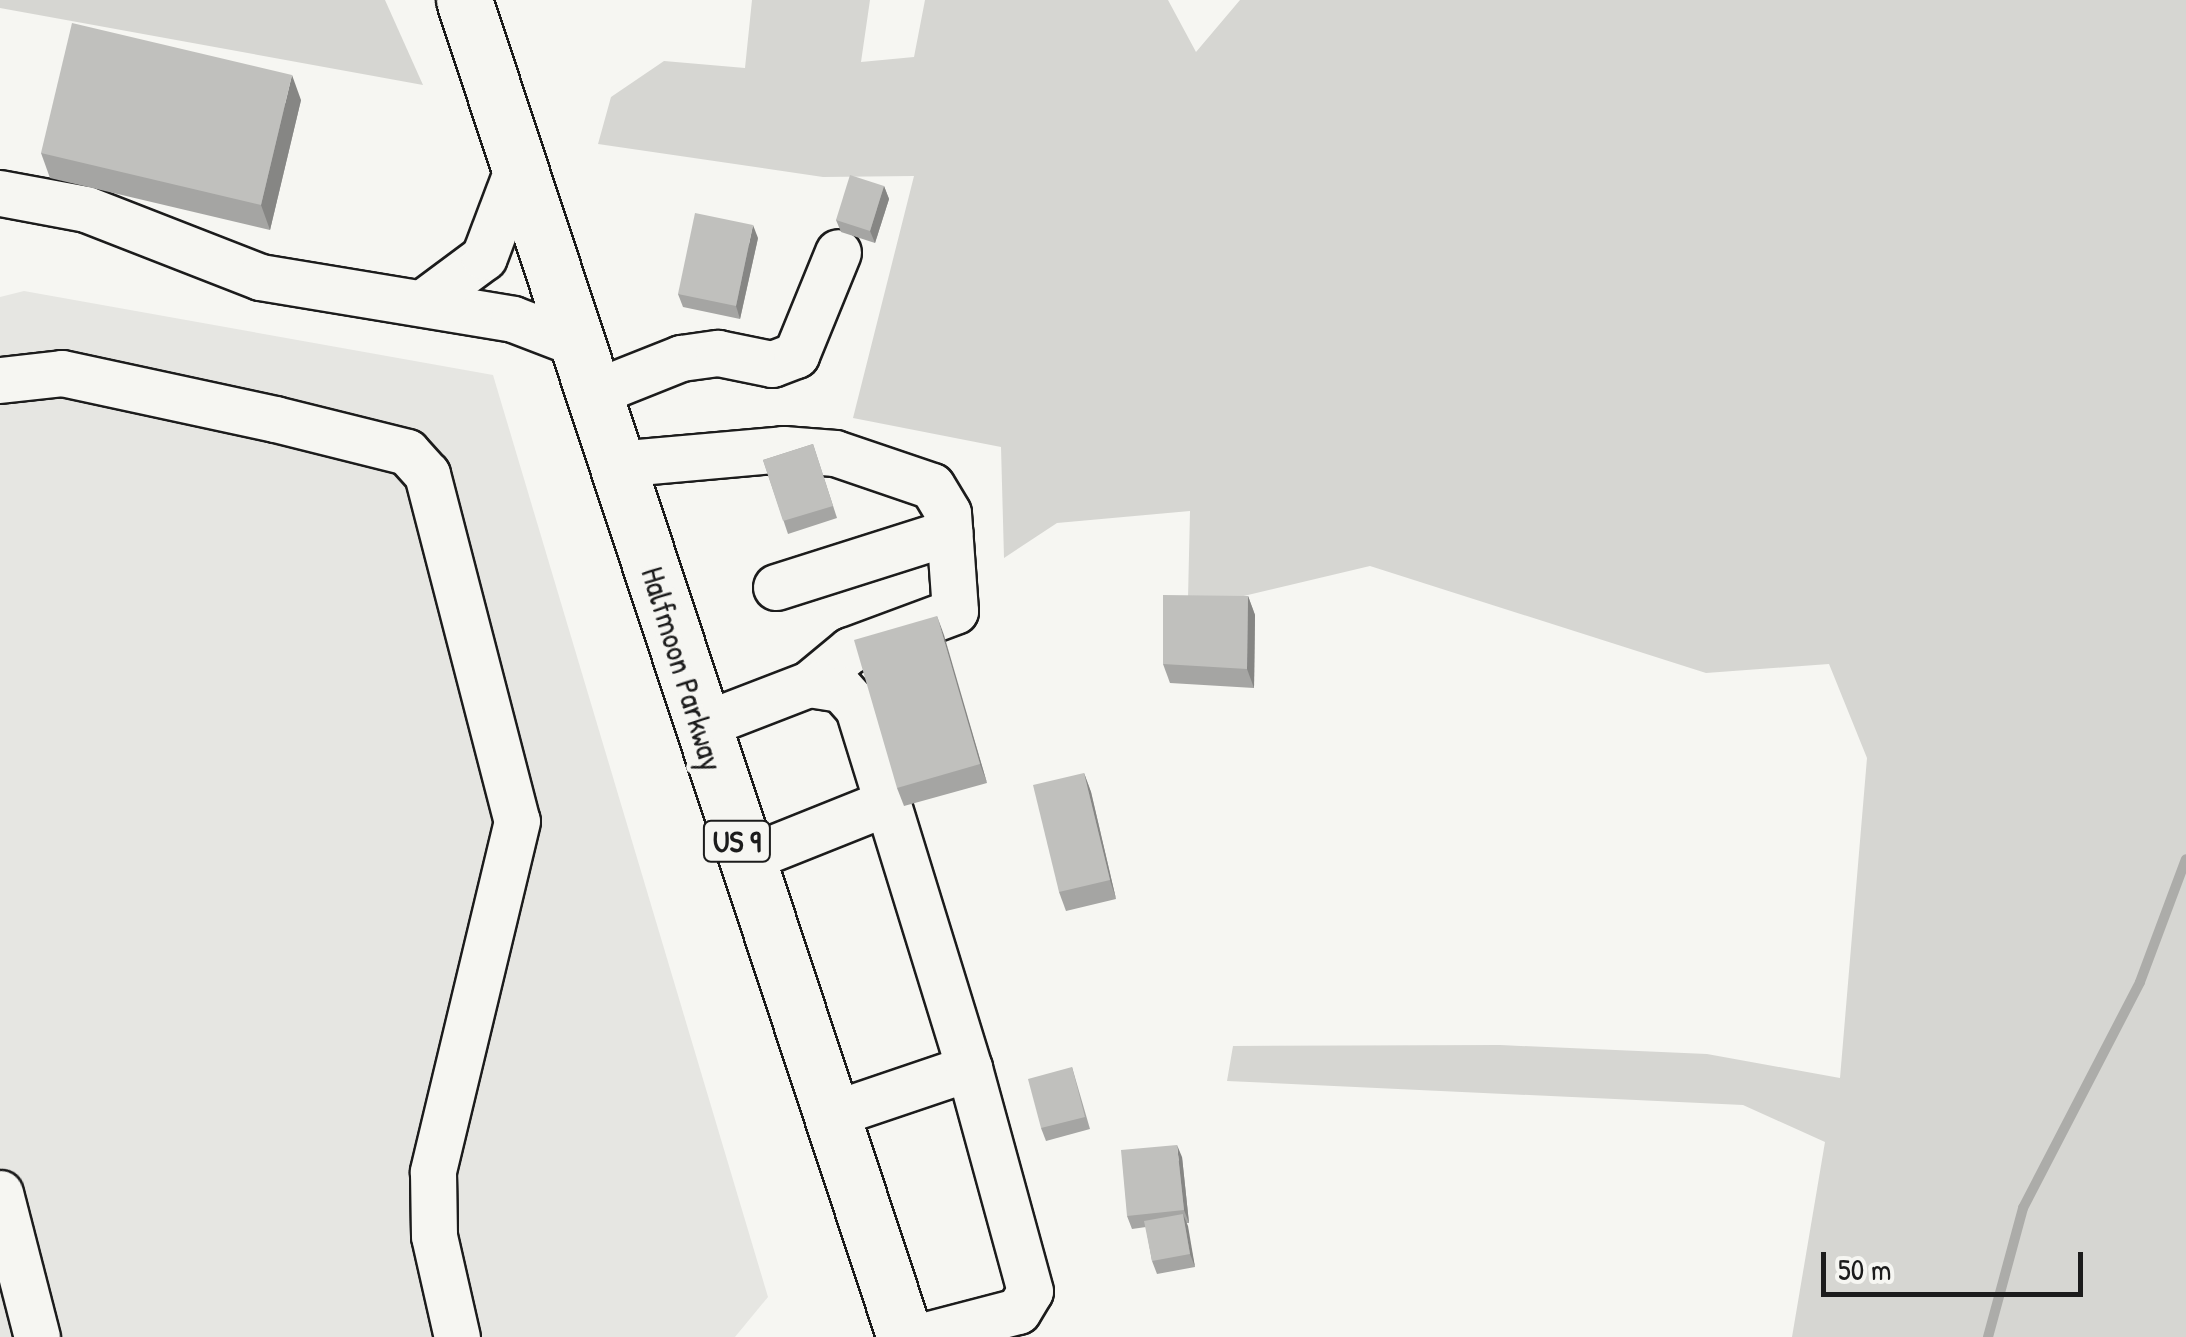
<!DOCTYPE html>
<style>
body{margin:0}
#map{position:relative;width:2186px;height:1337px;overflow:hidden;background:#f6f6f2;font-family:"Patrick Hand",sans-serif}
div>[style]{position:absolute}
.built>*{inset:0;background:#e6e6e2}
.green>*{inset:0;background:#d6d6d2}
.stream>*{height:10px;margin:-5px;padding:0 5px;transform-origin:5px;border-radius:5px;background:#acaca9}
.roads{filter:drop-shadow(2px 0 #1c1c1c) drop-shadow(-2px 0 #1c1c1c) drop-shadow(0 2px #1c1c1c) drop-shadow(0 -2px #1c1c1c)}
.minor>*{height:45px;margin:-22.5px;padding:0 22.5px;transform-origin:22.5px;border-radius:22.5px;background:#f6f6f2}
.major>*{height:55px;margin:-27.5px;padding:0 27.5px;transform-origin:27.5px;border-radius:27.5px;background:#f6f6f2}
.wall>*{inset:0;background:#a5a5a3}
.shaded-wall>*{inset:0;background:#868684}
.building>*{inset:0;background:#c0c0bd}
span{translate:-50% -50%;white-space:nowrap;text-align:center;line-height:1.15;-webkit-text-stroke:9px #f6f6f2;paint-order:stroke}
.shield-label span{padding:2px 8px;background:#f6f6f2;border:2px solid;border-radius:8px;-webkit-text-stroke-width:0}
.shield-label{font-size:30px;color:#1c1c1c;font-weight:700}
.street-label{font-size:32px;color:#1c1c1c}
.scale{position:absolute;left:1821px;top:1252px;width:262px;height:45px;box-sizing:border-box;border:5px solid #1c1c1c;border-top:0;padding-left:12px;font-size:30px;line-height:35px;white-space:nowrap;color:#1c1c1c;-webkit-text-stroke:8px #f6f6f2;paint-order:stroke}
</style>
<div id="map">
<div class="built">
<i style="clip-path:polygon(24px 291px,493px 375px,768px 1297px,735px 1337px,0 1337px,0 297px)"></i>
</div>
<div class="green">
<i style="clip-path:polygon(0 0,385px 0,423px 85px,0 8px)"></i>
<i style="clip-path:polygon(752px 0,870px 0,861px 62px,914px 57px,925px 0,1168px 0,1196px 52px,1240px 0,2186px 0,2186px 1337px,1792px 1337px,1825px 1142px,1743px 1105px,1227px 1081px,1233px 1046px,1500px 1045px,1707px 1054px,1840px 1078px,1867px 758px,1829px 664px,1706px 673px,1370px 566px,1231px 599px,1188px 598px,1190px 511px,1057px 523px,1004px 558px,1001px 447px,853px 418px,914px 176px,823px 177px,598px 144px,611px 97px,664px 61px,745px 68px)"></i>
</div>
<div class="stream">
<i style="left:1988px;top:1337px;width:134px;rotate:-74.8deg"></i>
<i style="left:2023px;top:1208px;width:254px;rotate:-62.6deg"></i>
<i style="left:2140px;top:982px;width:131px;rotate:-69.5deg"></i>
</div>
<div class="roads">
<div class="minor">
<i style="left:0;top:193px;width:87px;rotate:10.5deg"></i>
<i style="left:86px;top:209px;width:187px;rotate:21.3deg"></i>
<i style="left:260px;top:277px;width:256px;rotate:9.4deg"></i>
<i style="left:513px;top:319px;width:67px;rotate:20.9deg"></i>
<i style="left:422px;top:303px;width:77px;rotate:-36.6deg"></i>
<i style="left:484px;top:257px;width:96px;rotate:-69.3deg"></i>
<i style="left:0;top:380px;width:62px;rotate:-6.4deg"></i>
<i style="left:62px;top:373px;width:218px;rotate:12.2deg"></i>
<i style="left:275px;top:419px;width:136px;rotate:14deg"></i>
<i style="left:407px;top:452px;width:30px;rotate:48deg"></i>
<i style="left:427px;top:474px;width:358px;rotate:75.5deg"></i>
<i style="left:517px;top:821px;width:361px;rotate:103.5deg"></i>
<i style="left:433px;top:1172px;width:64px;rotate:89.1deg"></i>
<i style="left:434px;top:1236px;width:104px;rotate:77.2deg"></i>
<i style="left:593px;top:393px;width:95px;rotate:-21.7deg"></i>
<i style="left:681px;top:358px;width:37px;rotate:-8deg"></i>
<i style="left:718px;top:353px;width:55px;rotate:11.5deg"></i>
<i style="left:772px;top:364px;width:26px;rotate:-21deg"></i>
<i style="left:796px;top:355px;width:111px;rotate:-67.8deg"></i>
<i style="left:616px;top:464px;width:168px;rotate:-5.1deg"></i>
<i style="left:783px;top:449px;width:52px;rotate:4.4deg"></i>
<i style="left:835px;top:453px;width:102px;rotate:18.8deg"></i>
<i style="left:932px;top:486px;width:31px;rotate:59deg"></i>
<i style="left:948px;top:513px;width:98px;rotate:85.9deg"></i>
<i style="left:955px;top:611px;width:112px;rotate:159.6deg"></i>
<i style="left:850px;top:650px;width:53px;rotate:140.3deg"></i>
<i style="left:776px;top:587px;width:182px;rotate:-17.6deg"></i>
<i style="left:700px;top:726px;width:117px;rotate:-21.1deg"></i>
<i style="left:809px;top:684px;width:32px;rotate:9deg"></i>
<i style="left:841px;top:689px;width:25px;rotate:48deg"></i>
<i style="left:858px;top:708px;width:88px;rotate:72.8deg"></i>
<i style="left:884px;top:792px;width:15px;rotate:113deg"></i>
<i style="left:878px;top:806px;width:145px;rotate:158.2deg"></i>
<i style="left:830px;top:1115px;width:147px;rotate:-18.7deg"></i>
<i style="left:969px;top:1068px;width:289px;rotate:-107.1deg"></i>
<i style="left:0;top:1193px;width:149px;rotate:75.6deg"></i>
<i style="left:918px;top:1337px;width:103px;rotate:-14.6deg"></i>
<i style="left:1018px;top:1311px;width:23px;rotate:-59deg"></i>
<i style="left:1030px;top:1291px;width:231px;rotate:-105.3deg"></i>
</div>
<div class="major">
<i style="left:464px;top:0;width:1408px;rotate:71.75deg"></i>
</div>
</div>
<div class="wall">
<i style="clip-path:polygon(301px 100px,270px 230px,50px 178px,41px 153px)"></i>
<i style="clip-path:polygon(884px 186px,889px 199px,875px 243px,841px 232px,836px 220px)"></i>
<i style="clip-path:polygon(758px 238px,740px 319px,683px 307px,678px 294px)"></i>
<i style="clip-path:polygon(813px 444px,837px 518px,788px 534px,763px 460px)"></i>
<i style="clip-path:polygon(1248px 596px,1255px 615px,1254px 688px,1170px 683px,1163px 664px)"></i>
<i style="clip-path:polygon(937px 616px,987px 783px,904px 806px,897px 788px)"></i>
<i style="clip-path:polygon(1084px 773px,1091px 792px,1116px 899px,1066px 911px,1059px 892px)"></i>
<i style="clip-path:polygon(1072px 1067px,1090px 1129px,1046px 1141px,1041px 1128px)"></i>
<i style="clip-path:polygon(1182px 1157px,1189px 1223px,1186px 1223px,1195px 1267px,1157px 1274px,1152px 1261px,1146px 1227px,1132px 1229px,1127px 1216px)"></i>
</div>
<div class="shaded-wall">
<i style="clip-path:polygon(292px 75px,301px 100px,270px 230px,261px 205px)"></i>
<i style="clip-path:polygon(884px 186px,889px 199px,875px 243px,870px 231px)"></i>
<i style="clip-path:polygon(753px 225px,758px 238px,740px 319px,736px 306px)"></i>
<i style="clip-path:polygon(1248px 596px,1255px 615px,1254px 688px,1247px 669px)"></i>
<i style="clip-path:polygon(937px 616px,944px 635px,987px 783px,980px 764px)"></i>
<i style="clip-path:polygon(1084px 773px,1091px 792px,1116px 899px,1110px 880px)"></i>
<i style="clip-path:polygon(1177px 1145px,1182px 1157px,1189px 1223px,1184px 1210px)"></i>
<i style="clip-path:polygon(1183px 1214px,1188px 1226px,1195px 1267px,1190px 1254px)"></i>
</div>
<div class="building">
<i style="clip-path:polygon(72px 23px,292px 75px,261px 205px,41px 153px)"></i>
<i style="clip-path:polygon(850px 175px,884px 186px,870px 231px,836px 220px)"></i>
<i style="clip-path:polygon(695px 213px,753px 225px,736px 306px,678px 294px)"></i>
<i style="clip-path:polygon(813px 444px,833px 506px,783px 521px,763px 460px)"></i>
<i style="clip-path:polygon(1163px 595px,1248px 596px,1247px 669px,1163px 664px)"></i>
<i style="clip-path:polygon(937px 616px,980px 764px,897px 788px,854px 640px)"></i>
<i style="clip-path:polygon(1084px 773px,1110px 880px,1059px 892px,1033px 785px)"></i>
<i style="clip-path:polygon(1072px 1067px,1085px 1117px,1041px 1128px,1028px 1079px)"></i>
<i style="clip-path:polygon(1177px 1145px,1184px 1210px,1127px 1216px,1121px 1150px)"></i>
<i style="clip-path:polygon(1183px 1214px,1190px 1254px,1152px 1261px,1144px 1221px)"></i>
</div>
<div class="shield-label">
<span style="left:737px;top:841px">US 9</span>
</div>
<div class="street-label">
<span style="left:682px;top:669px;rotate:73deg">Halfmoon Parkway</span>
</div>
<div class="scale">50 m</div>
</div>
